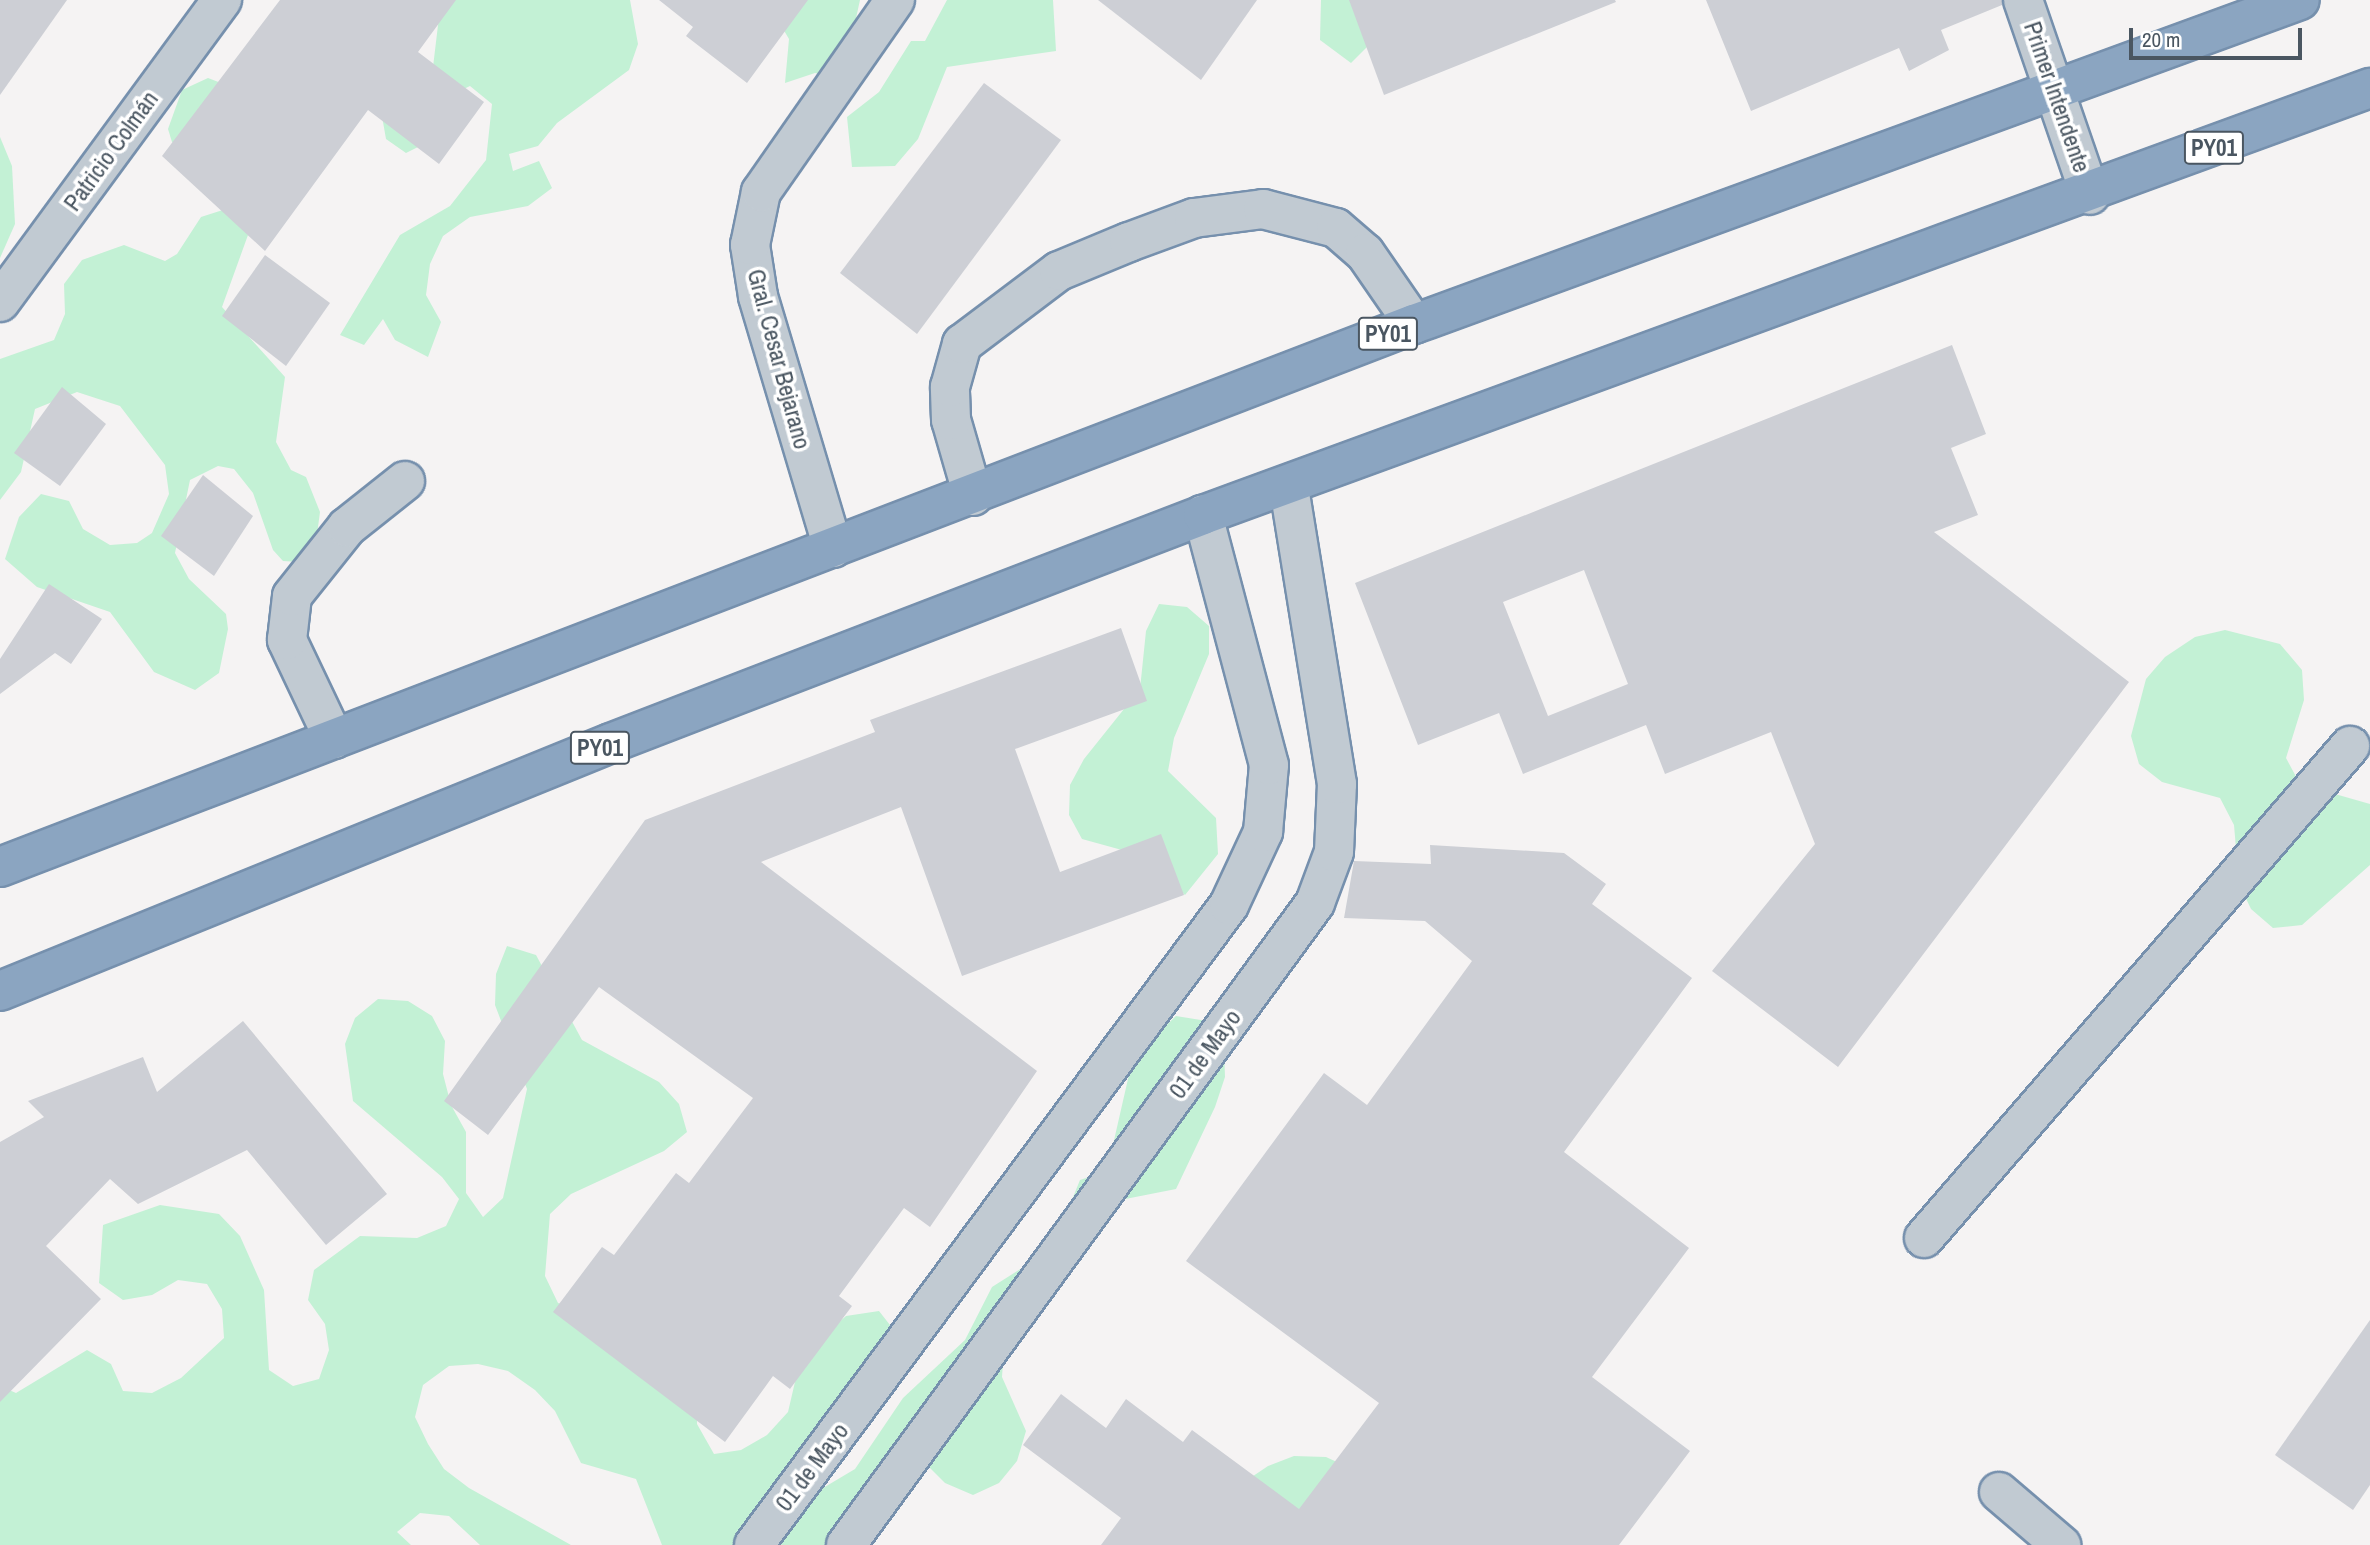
<!DOCTYPE html>
<meta charset="utf-8">
<style>
body{margin:0}
#map{position:relative;width:2370px;height:1545px;overflow:hidden;background:#f5f3f3;font-family:"Archivo Narrow",sans-serif}
div>[style]{position:absolute}
.green>*{inset:0;background:#c3f1d5}
.building>*{inset:0;background:#cdcfd5}
.roads{filter:drop-shadow(2px 0 #7690ad) drop-shadow(-2px 0 #7690ad) drop-shadow(0 2px #7690ad) drop-shadow(0 -2px #7690ad)}
.minor>*{height:38px;margin:-19px;padding:0 19px;transform-origin:19px;border-radius:19px;background:#c1cad2}
.highway>*{height:38px;margin:-19px;padding:0 19px;transform-origin:19px;border-radius:19px;background:#8ba5c1}
span{translate:-50% -50%;white-space:nowrap;text-align:center;line-height:1.15;-webkit-text-stroke:7px #fff;paint-order:stroke}
.shield-label span{padding:2px 5px;background:#fff;border:2px solid;border-radius:5px;-webkit-text-stroke-width:0}
.shield-label{font-size:23px;color:#4a5661;font-weight:700}
.street-label{font-size:24px;color:#4a5661}
.scale{position:absolute;left:2129px;top:28px;width:173px;height:32px;box-sizing:border-box;border:4px solid #4a5661;border-top:0;padding-left:9px;font-size:21px;line-height:24px;white-space:nowrap;color:#4a5661;-webkit-text-stroke:5px #fff;paint-order:stroke}
</style>
<div id="map">
<div class="green">
<i style="clip-path:polygon(441px 0,630px 0,638px 44px,629px 70px,557px 123px,538px 146px,509px 154px,513px 171px,539px 161px,552px 188px,528px 206px,470px 217px,443px 236px,430px 264px,426px 295px,441px 322px,428px 357px,395px 340px,383px 319px,364px 345px,340px 335px,400px 235px,450px 206px,486px 160px,492px 104px,470px 86px,447px 97px,434px 139px,406px 153px,386px 139px,380px 105px,433px 67px)"></i>
<i style="clip-path:polygon(775px 0,860px 0,849px 50px,831px 76px,815px 73px,785px 83px,789px 39px,773px 12px)"></i>
<i style="clip-path:polygon(947px 0,1053px 0,1056px 51px,947px 67px,918px 139px,895px 166px,852px 167px,847px 117px,879px 92px,911px 41px,925px 41px)"></i>
<i style="clip-path:polygon(1321px 0,1356px 0,1375px 39px,1351px 63px,1320px 40px)"></i>
<i style="clip-path:polygon(208px 78px,221px 83px,185px 149px,172px 142px,168px 129px,182px 90px)"></i>
<i style="clip-path:polygon(0 137px,12px 166px,15px 224px,0 258px)"></i>
<i style="clip-path:polygon(229px 208px,248px 235px,222px 307px,285px 377px,276px 442px,291px 470px,306px 477px,320px 512px,316px 542px,299px 562px,283px 561px,273px 550px,253px 493px,234px 469px,218px 466px,190px 480px,175px 553px,189px 579px,226px 614px,228px 629px,219px 673px,195px 690px,154px 672px,110px 612px,37px 587px,5px 559px,19px 517px,41px 494px,69px 501px,83px 529px,110px 545px,137px 543px,152px 533px,169px 494px,165px 465px,120px 406px,77px 392px,35px 409px,21px 472px,0 500px,0 359px,54px 340px,65px 314px,64px 284px,82px 260px,124px 245px,165px 261px,177px 254px,201px 217px)"></i>
<i style="clip-path:polygon(1159px 604px,1187px 607px,1209px 626px,1209px 654px,1174px 738px,1168px 771px,1216px 818px,1218px 854px,1185px 895px,1140px 855px,1082px 839px,1069px 815px,1070px 785px,1084px 759px,1140px 689px,1146px 631px)"></i>
<i style="clip-path:polygon(2225px 630px,2280px 644px,2302px 670px,2304px 700px,2286px 758px,2300px 784px,2370px 804px,2370px 865px,2302px 925px,2273px 928px,2251px 909px,2239px 884px,2234px 825px,2220px 798px,2162px 782px,2139px 764px,2131px 736px,2146px 679px,2165px 657px,2195px 637px)"></i>
<i style="clip-path:polygon(507px 946px,536px 955px,582px 1040px,659px 1082px,679px 1104px,687px 1132px,664px 1151px,571px 1194px,550px 1214px,545px 1276px,558px 1303px,586px 1312px,697px 1392px,697px 1424px,714px 1454px,741px 1450px,767px 1435px,788px 1412px,801px 1356px,846px 1316px,879px 1311px,897px 1334px,742px 1545px,662px 1545px,636px 1479px,581px 1463px,555px 1411px,535px 1390px,508px 1371px,478px 1364px,449px 1366px,423px 1385px,415px 1417px,428px 1444px,444px 1469px,469px 1488px,571px 1545px,480px 1545px,449px 1516px,420px 1513px,397px 1532px,411px 1545px,0 1545px,0 1386px,16px 1393px,87px 1350px,111px 1364px,123px 1391px,152px 1393px,181px 1378px,224px 1338px,222px 1309px,207px 1284px,178px 1280px,152px 1295px,123px 1300px,99px 1283px,103px 1225px,160px 1205px,219px 1214px,240px 1236px,264px 1290px,269px 1370px,293px 1386px,319px 1379px,329px 1350px,325px 1324px,308px 1300px,314px 1270px,360px 1236px,417px 1238px,446px 1226px,459px 1199px,442px 1177px,353px 1101px,345px 1044px,355px 1018px,378px 999px,408px 1001px,432px 1016px,445px 1041px,443px 1074px,451px 1105px,466px 1132px,466px 1193px,483px 1217px,503px 1198px,527px 1089px,495px 1005px,496px 974px)"></i>
<i style="clip-path:polygon(1176px 1016px,1207px 1021px,1224px 1047px,1225px 1077px,1215px 1107px,1176px 1189px,1105px 1203px,1004px 1348px,1002px 1377px,1026px 1431px,1017px 1461px,999px 1483px,973px 1495px,945px 1483px,924px 1462px,858px 1545px,770px 1545px,781px 1513px,855px 1469px,903px 1398px,965px 1340px,992px 1287px,1041px 1256px,1058px 1234px,1080px 1180px,1107px 1171px,1133px 1057px)"></i>
<i style="clip-path:polygon(1294px 1456px,1326px 1457px,1352px 1469px,1391px 1515px,1151px 1545px,1268px 1466px)"></i>
</div>
<div class="building">
<i style="clip-path:polygon(0 0,67px 0,0 95px)"></i>
<i style="clip-path:polygon(280px 0,456px 0,418px 52px,484px 102px,439px 164px,368px 110px,265px 251px,162px 156px)"></i>
<i style="clip-path:polygon(659px 0,808px 0,747px 83px,686px 36px,693px 27px)"></i>
<i style="clip-path:polygon(1098px 0,1257px 0,1201px 80px)"></i>
<i style="clip-path:polygon(1349px 0,1615px 0,1616px 2px,1384px 95px)"></i>
<i style="clip-path:polygon(1706px 0,2002px 0,2002px 5px,1941px 30px,1949px 50px,1909px 71px,1899px 48px,1751px 111px)"></i>
<i style="clip-path:polygon(984px 83px,1061px 140px,917px 334px,840px 273px)"></i>
<i style="clip-path:polygon(265px 255px,330px 303px,286px 366px,222px 316px)"></i>
<i style="clip-path:polygon(evenodd,1952px 345px,1986px 434px,1951px 448px,1978px 515px,1934px 532px,2129px 682px,1838px 1067px,1712px 971px,1815px 844px,1771px 732px,1665px 774px,1646px 725px,1523px 774px,1499px 713px,1418px 745px,1355px 583px,1952px 345px,1584px 570px,1628px 684px,1548px 716px,1503px 602px,1584px 570px)"></i>
<i style="clip-path:polygon(62px 387px,106px 424px,60px 486px,14px 453px)"></i>
<i style="clip-path:polygon(203px 475px,253px 516px,214px 576px,161px 536px)"></i>
<i style="clip-path:polygon(49px 584px,102px 619px,71px 664px,55px 653px,0 694px,0 659px)"></i>
<i style="clip-path:polygon(1121px 628px,1147px 701px,1015px 749px,1060px 872px,1161px 834px,1184px 895px,962px 976px,901px 807px,761px 862px,1037px 1071px,930px 1227px,904px 1208px,839px 1296px,852px 1306px,790px 1389px,773px 1376px,725px 1442px,553px 1312px,602px 1247px,614px 1255px,676px 1173px,689px 1183px,753px 1098px,599px 987px,488px 1135px,444px 1101px,645px 820px,875px 732px,870px 720px)"></i>
<i style="clip-path:polygon(1430px 845px,1564px 853px,1606px 884px,1592px 904px,1692px 978px,1564px 1152px,1689px 1248px,1592px 1377px,1690px 1451px,1619px 1545px,1101px 1545px,1121px 1518px,1023px 1445px,1061px 1394px,1106px 1428px,1126px 1399px,1183px 1442px,1192px 1430px,1299px 1509px,1379px 1403px,1186px 1261px,1324px 1073px,1367px 1105px,1472px 961px,1425px 921px,1344px 918px,1354px 861px,1431px 864px)"></i>
<i style="clip-path:polygon(243px 1021px,387px 1194px,326px 1245px,247px 1150px,138px 1204px,110px 1179px,46px 1246px,101px 1299px,0 1402px,0 1142px,44px 1117px,28px 1101px,143px 1057px,157px 1092px)"></i>
<i style="clip-path:polygon(2370px 1320px,2370px 1485px,2353px 1510px,2275px 1455px)"></i>
</div>
<div class="roads">
<div class="minor">
<i style="left:2023px;top:0;width:206px;rotate:71deg"></i>
<i style="left:0;top:302px;width:375px;rotate:-53.7deg"></i>
<i style="left:973px;top:496px;width:79px;rotate:-106.1deg"></i>
<i style="left:951px;top:420px;width:33px;rotate:-92deg"></i>
<i style="left:950px;top:387px;width:45px;rotate:-74.4deg"></i>
<i style="left:962px;top:344px;width:121px;rotate:-37deg"></i>
<i style="left:1059px;top:271px;width:76px;rotate:-22.5deg"></i>
<i style="left:1129px;top:242px;width:69px;rotate:-20.3deg"></i>
<i style="left:1194px;top:218px;width:70px;rotate:-7.4deg"></i>
<i style="left:1263px;top:209px;width:75px;rotate:14.6deg"></i>
<i style="left:1336px;top:228px;width:38px;rotate:41deg"></i>
<i style="left:1365px;top:253px;width:86px;rotate:55.4deg"></i>
<i style="left:833px;top:548px;width:263px;rotate:-106.6deg"></i>
<i style="left:758px;top:296px;width:52px;rotate:-98.9deg"></i>
<i style="left:750px;top:245px;width:54px;rotate:-78.3deg"></i>
<i style="left:761px;top:192px;width:234px;rotate:-55.1deg"></i>
<i style="left:334px;top:739px;width:110px;rotate:-115.4deg"></i>
<i style="left:287px;top:640px;width:44px;rotate:-83.5deg"></i>
<i style="left:292px;top:596px;width:88px;rotate:-51.4deg"></i>
<i style="left:347px;top:527px;width:74px;rotate:-38.4deg"></i>
<i style="left:1924px;top:1238px;width:651px;rotate:-49.11deg"></i>
<i style="left:1999px;top:1492px;width:82px;rotate:40.5deg"></i>
<i style="left:754px;top:1545px;width:797px;rotate:-53.42deg"></i>
<i style="left:1229px;top:905px;width:81px;rotate:-65deg"></i>
<i style="left:1263px;top:832px;width:67px;rotate:-84.9deg"></i>
<i style="left:1269px;top:765px;width:259px;rotate:-104.8deg"></i>
<i style="left:846px;top:1545px;width:795px;rotate:-53.85deg"></i>
<i style="left:1315px;top:903px;width:54px;rotate:-69.6deg"></i>
<i style="left:1334px;top:852px;width:68px;rotate:-87.5deg"></i>
<i style="left:1337px;top:784px;width:299px;rotate:-99.2deg"></i>
</div>
<div class="highway">
<i style="left:0;top:867px;width:1515px;rotate:-21.01deg"></i>
<i style="left:1414px;top:324px;width:943px;rotate:-20.09deg"></i>
<i style="left:0;top:991px;width:659px;rotate:-22.09deg"></i>
<i style="left:611px;top:743px;width:634px;rotate:-21.06deg"></i>
<i style="left:1203px;top:515px;width:1243px;rotate:-20.1deg"></i>
</div>
</div>
<div class="shield-label">
<span style="left:2214px;top:148px">PY01</span>
<span style="left:1388px;top:334px">PY01</span>
<span style="left:600px;top:748px">PY01</span>
</div>
<div class="street-label">
<span style="left:2057px;top:97px;rotate:71deg">Primer Intendente</span>
<span style="left:111px;top:151px;rotate:-54deg">Patricio Colmán</span>
<span style="left:779px;top:359px;rotate:75deg">Gral. Cesar Bejarano</span>
<span style="left:1205px;top:1054px;rotate:-54deg">01 de Mayo</span>
<span style="left:812px;top:1467px;rotate:-53deg">01 de Mayo</span>
</div>
<div class="scale">20 m</div>
</div>
